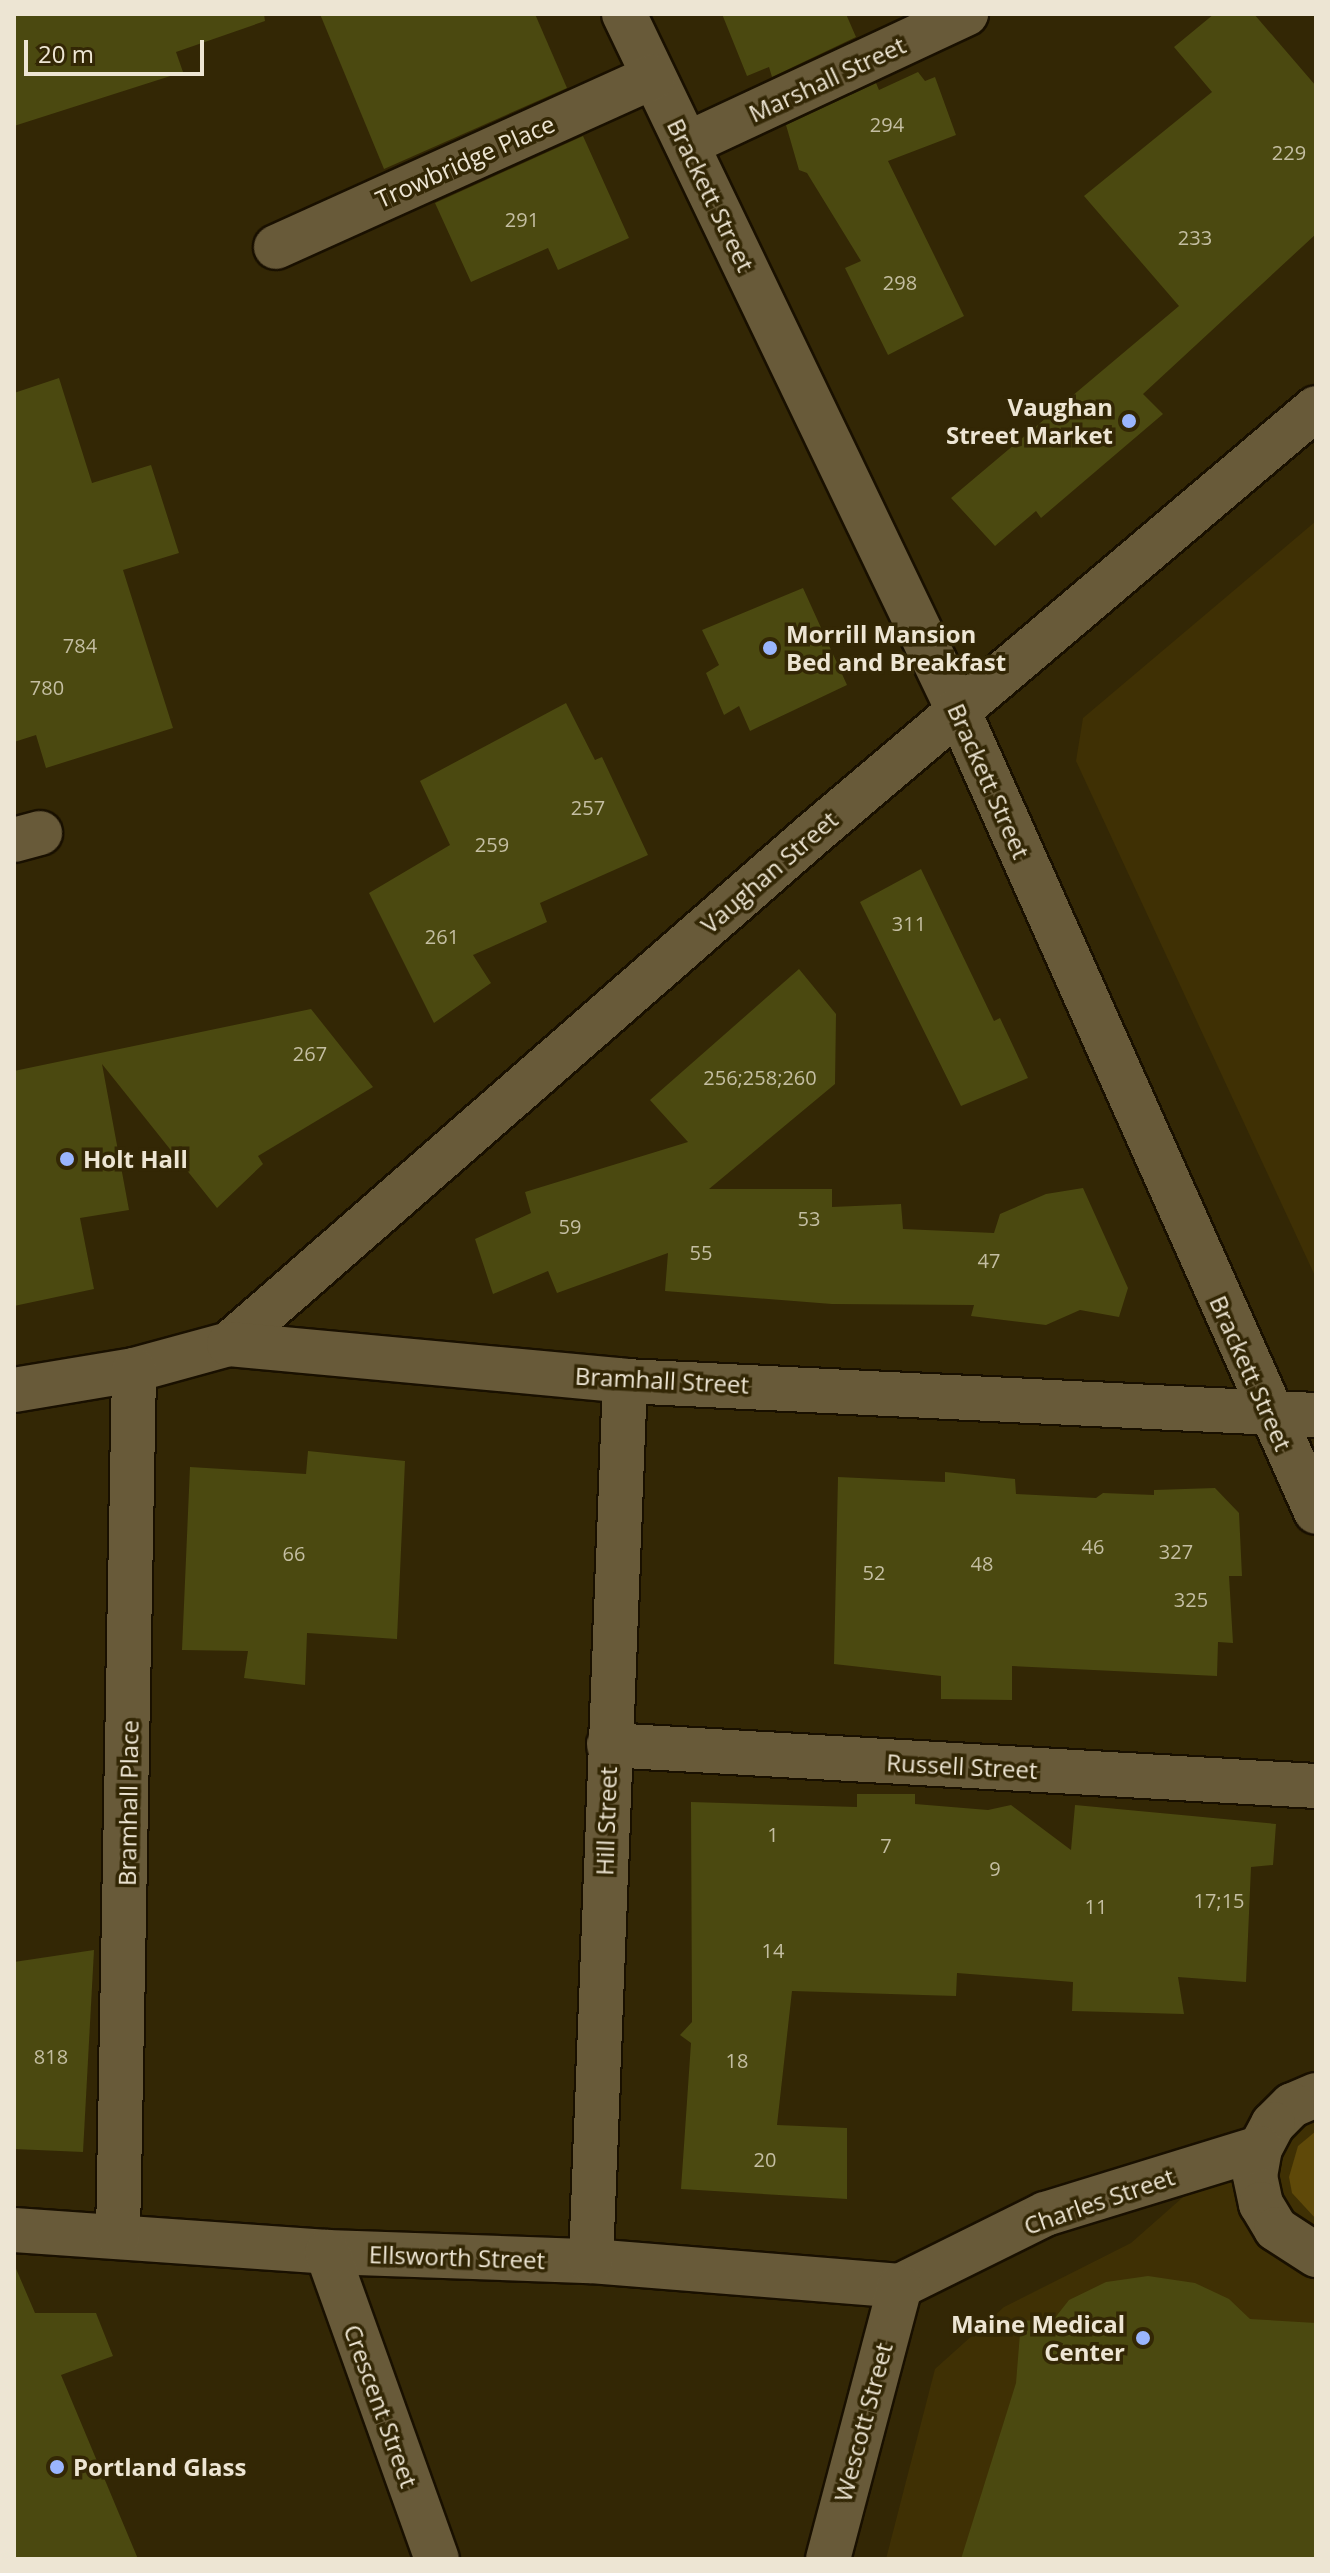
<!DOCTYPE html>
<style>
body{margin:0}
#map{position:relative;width:1330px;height:2573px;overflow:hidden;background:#332705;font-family:"Open Sans",sans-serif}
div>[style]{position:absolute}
.built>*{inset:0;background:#3f3004}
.green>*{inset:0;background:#5f4909}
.building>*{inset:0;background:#4b4910}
.roads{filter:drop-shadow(2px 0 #191000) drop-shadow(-2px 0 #191000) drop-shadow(0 2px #191000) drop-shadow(0 -2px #191000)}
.minor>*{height:44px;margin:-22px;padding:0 22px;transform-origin:22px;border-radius:22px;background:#685a39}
.dots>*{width:22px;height:22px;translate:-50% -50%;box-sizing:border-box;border:4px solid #332705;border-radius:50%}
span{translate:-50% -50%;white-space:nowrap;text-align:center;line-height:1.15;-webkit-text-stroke:7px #332705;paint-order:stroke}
.number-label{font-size:20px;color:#c4bea2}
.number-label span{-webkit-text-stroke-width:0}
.street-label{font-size:24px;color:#ede5d3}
.poi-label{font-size:24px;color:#ede5d3;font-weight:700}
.right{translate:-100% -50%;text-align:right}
.left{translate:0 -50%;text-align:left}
.frame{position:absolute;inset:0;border:16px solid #ede5d3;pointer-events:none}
.scale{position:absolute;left:24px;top:40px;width:180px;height:36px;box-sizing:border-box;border:4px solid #ede5d3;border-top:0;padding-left:10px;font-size:24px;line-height:28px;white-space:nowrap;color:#ede5d3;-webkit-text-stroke:6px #332705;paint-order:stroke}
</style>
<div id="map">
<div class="built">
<i style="clip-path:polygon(1316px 521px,1316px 1278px,1076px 761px,1083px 718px)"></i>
<i style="clip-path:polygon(1316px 2080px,1316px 2559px,886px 2559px,935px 2369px,1004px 2307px,1131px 2243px)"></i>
</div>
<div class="green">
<i style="clip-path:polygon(1316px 2131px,1316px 2219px,1292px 2193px,1289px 2177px,1298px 2146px)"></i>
</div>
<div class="building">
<i style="clip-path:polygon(14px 14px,264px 14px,265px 21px,176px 52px,183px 72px,14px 126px)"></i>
<i style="clip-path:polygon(320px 14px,535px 14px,567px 88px,384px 169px)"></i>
<i style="clip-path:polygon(722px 14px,846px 14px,856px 37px,772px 77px,769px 67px,747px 76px)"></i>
<i style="clip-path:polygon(1214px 14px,1254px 14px,1316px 86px,1316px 234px,1143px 394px,1163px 414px,1041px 518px,1036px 511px,995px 546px,951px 498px,1179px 306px,1084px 196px,1212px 92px,1174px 47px)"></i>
<i style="clip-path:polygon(918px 72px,925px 81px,935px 77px,956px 135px,888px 161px,964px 316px,888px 355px,845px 268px,861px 261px,807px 173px,799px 170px,786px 125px,876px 83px,879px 90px)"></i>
<i style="clip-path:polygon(583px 136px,629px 238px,558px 270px,548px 248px,471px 282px,435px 203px)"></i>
<i style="clip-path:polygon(59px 378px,92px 483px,151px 465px,179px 553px,123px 570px,173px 728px,46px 768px,36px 735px,14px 742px,14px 393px)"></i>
<i style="clip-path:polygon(803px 588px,847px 685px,750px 731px,739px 706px,724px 715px,706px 673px,719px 665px,702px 630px)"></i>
<i style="clip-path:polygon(566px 703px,595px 760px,602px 757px,648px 855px,540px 903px,547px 922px,473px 955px,491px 983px,434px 1023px,369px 893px,450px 845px,420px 781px)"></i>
<i style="clip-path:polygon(921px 869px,994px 1021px,1000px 1018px,1028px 1078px,961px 1106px,860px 902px)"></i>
<i style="clip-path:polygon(799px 969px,836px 1014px,835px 1084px,709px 1189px,832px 1189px,832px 1207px,901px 1204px,903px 1229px,994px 1233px,1000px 1214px,1046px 1194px,1083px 1188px,1128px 1288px,1119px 1317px,1080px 1310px,1046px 1325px,971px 1316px,974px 1305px,832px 1304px,665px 1291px,668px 1253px,557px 1293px,548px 1271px,493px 1294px,475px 1239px,531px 1213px,525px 1192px,688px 1142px,650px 1100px)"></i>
<i style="clip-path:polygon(311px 1009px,373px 1087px,258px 1156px,263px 1164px,217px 1208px,102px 1064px,129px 1210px,80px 1218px,94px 1289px,14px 1306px,14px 1071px)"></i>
<i style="clip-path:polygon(308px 1451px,405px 1461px,397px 1639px,307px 1633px,305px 1685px,244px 1678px,248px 1651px,182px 1650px,190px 1467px,306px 1474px)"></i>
<i style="clip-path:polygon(945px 1472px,1015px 1479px,1016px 1494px,1096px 1498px,1103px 1493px,1154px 1495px,1154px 1490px,1215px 1488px,1239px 1513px,1242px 1576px,1229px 1576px,1233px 1643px,1218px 1642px,1217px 1676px,1012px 1666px,1012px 1700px,941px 1699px,941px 1676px,834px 1664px,838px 1477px,945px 1482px)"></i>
<i style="clip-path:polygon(857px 1794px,915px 1794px,915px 1804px,988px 1810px,1011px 1805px,1071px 1850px,1075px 1805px,1276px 1824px,1273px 1865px,1251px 1867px,1246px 1982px,1178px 1977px,1184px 2014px,1072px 2011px,1073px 1982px,957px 1973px,956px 1996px,792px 1991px,777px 2125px,847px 2128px,847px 2199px,681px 2189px,691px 2043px,680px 2035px,692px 2022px,691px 1802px,857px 1807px)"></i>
<i style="clip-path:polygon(94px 1950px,83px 2152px,14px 2149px,14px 1962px)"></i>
<i style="clip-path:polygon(14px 2264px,35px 2313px,96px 2313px,113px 2356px,61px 2375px,138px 2559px,14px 2559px)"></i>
<i style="clip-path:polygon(1148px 2276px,1195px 2283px,1229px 2299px,1250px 2319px,1316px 2323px,1316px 2559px,961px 2559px,1016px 2383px,1021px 2321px,1054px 2319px,1069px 2300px,1106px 2282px)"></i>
</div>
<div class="roads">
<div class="minor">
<i style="left:624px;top:14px;width:772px;rotate:64.36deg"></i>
<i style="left:958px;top:710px;width:878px;rotate:65.94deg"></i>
<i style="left:687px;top:144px;width:308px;rotate:-25deg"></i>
<i style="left:276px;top:247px;width:414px;rotate:-24.3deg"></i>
<i style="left:14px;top:840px;width:27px;rotate:-15deg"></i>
<i style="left:229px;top:1344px;width:775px;rotate:-41.13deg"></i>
<i style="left:813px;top:834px;width:659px;rotate:-40.26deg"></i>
<i style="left:14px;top:1390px;width:122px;rotate:-9.5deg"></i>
<i style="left:134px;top:1370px;width:98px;rotate:-15.3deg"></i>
<i style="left:229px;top:1344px;width:398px;rotate:5.3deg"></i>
<i style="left:625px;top:1381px;width:692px;rotate:2.82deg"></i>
<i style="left:609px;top:1745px;width:708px;rotate:3.32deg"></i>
<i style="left:1316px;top:2095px;width:26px;rotate:157deg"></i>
<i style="left:1292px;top:2105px;width:27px;rotate:135deg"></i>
<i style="left:1273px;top:2124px;width:27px;rotate:118deg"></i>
<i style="left:1260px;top:2148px;width:28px;rotate:100deg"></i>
<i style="left:1255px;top:2176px;width:29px;rotate:78deg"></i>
<i style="left:1261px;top:2204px;width:29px;rotate:59deg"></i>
<i style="left:1276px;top:2229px;width:48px;rotate:33deg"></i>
<i style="left:14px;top:2230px;width:314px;rotate:4deg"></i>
<i style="left:327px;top:2252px;width:264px;rotate:2deg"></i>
<i style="left:591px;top:2261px;width:310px;rotate:4.6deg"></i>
<i style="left:118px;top:2236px;width:866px;rotate:-88.94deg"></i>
<i style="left:327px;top:2252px;width:326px;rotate:70.3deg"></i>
<i style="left:591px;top:2261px;width:881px;rotate:-87.79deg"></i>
<i style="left:900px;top:2286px;width:162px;rotate:-26.4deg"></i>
<i style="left:1045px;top:2214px;width:225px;rotate:-17.1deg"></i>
<i style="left:828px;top:2559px;width:282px;rotate:-75.2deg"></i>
</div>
</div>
<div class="dots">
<i style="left:1129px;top:421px;background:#9ab5fd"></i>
<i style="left:770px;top:648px;background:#9ab5fd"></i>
<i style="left:67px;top:1159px;background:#9ab5fd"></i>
<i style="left:1143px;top:2338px;background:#9ab5fd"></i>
<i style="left:57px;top:2467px;background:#9ab5fd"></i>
</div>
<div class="number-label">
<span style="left:887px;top:124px">294</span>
<span style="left:1289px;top:152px">229</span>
<span style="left:522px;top:219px">291</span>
<span style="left:1195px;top:237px">233</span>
<span style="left:900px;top:282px">298</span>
<span style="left:80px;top:645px">784</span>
<span style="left:47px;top:687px">780</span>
<span style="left:588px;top:807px">257</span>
<span style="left:492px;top:844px">259</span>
<span style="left:909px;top:923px">311</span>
<span style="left:442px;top:936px">261</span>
<span style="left:310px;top:1053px">267</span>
<span style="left:760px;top:1077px">256;258;260</span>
<span style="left:809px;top:1218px">53</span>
<span style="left:570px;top:1226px">59</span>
<span style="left:701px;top:1252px">55</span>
<span style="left:989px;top:1260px">47</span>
<span style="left:1093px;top:1546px">46</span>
<span style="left:1176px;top:1551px">327</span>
<span style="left:294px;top:1553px">66</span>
<span style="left:982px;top:1563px">48</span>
<span style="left:874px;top:1572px">52</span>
<span style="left:1191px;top:1599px">325</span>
<span style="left:773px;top:1834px">1</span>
<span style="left:886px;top:1845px">7</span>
<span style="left:995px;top:1868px">9</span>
<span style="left:1219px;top:1900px">17;15</span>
<span style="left:1096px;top:1906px">11</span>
<span style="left:773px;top:1950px">14</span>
<span style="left:51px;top:2056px">818</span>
<span style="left:737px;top:2060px">18</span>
<span style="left:765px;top:2159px">20</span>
</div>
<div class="street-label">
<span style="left:827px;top:79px;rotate:-25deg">Marshall Street</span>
<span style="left:465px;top:161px;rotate:-24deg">Trowbridge Place</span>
<span style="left:711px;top:195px;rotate:64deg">Brackett Street</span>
<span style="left:989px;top:781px;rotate:66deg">Brackett Street</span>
<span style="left:769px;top:872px;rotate:-41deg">Vaughan Street</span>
<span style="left:1251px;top:1373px;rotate:66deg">Brackett Street</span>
<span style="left:662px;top:1380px;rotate:3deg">Bramhall Street</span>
<span style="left:962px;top:1766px;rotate:3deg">Russell Street</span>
<span style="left:128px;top:1803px;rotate:-89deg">Bramhall Place</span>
<span style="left:606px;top:1821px;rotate:-88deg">Hill Street</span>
<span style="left:1099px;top:2201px;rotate:-19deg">Charles Street</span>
<span style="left:457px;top:2257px;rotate:2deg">Ellsworth Street</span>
<span style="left:381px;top:2406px;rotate:70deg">Crescent Street</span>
<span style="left:863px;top:2422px;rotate:-75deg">Wescott Street</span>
</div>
<div class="poi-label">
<span class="right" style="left:1113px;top:421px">Vaughan<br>Street Market</span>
<span class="left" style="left:786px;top:648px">Morrill Mansion<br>Bed and Breakfast</span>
<span class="left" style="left:83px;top:1159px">Holt Hall</span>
<span class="right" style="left:1125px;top:2338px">Maine Medical<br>Center</span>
<span class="left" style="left:73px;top:2467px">Portland Glass</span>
</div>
<div class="frame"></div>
<div class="scale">20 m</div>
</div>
